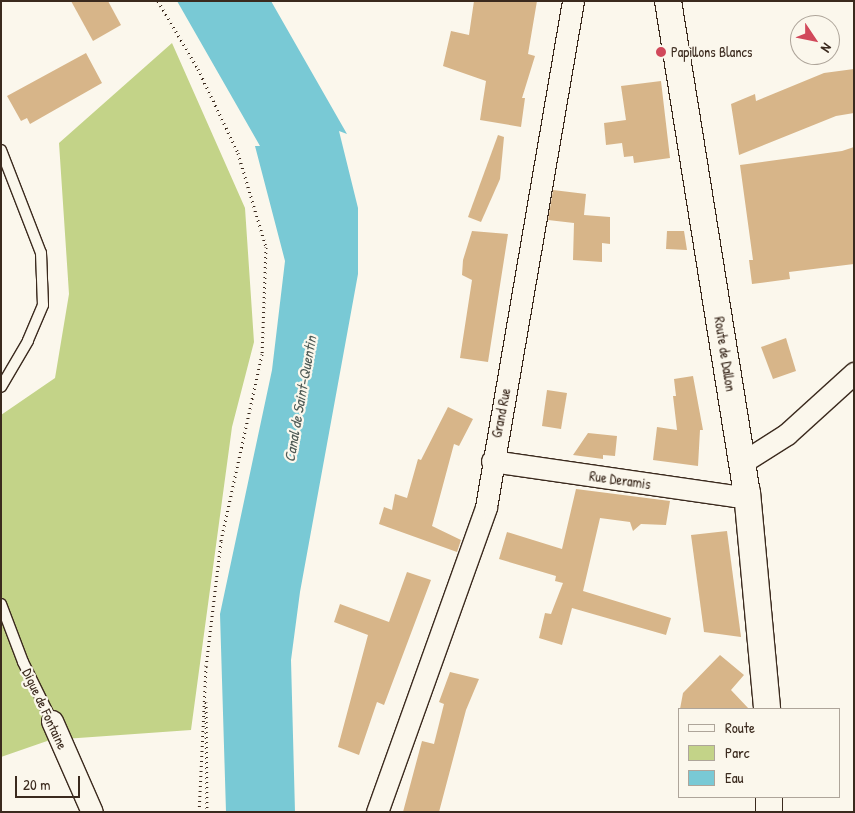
<!DOCTYPE html>
<style>
body{margin:0}
#map{position:relative;width:855px;height:813px;overflow:hidden;background:#fbf7ec;font-family:"Patrick Hand",sans-serif}
div>[style]{position:absolute}
.green>*{inset:0;background:#c3d388}
.water>*{inset:0;background:#79c9d5}
.building>*{inset:0;background:#d7b589}
.path>*{height:3px;margin-top:-1.5px;transform-origin:0;background:repeating-linear-gradient(90deg,#3b2a1e 0 1px,transparent 0 5px)}
.roads{filter:drop-shadow(1px 0 #3b2a1e) drop-shadow(-1px 0 #3b2a1e) drop-shadow(0 1px #3b2a1e) drop-shadow(0 -1px #3b2a1e)}
.service>*{height:10px;margin:-5px;padding:0 5px;transform-origin:5px;border-radius:5px;background:#fbf7ec}
.minor>*{height:21px;margin:-10.5px;padding:0 10.5px;transform-origin:10.5px;border-radius:10.5px;background:#fbf7ec}
.tertiary>*{height:26px;margin:-13px;padding:0 13px;transform-origin:13px;border-radius:13px;background:#fbf7ec}
.dots>*{width:14px;height:14px;translate:-50% -50%;box-sizing:border-box;border:2px solid #fbf7ec;border-radius:50%}
span{translate:-50% -50%;white-space:nowrap;text-align:center;line-height:1.15;-webkit-text-stroke:4.5px #fbf7ec;paint-order:stroke}
.poi-label{font-size:14px;color:#3b2a1e}
.left{translate:0 -50%;text-align:left}
.street-label{font-size:14px;color:#3b2a1e}
.water-label{font-size:15px;color:#4e5a55;font-style:italic}
.frame{position:absolute;inset:0;border:2px solid #3b2a1e;pointer-events:none}
.legend{position:absolute;left:678px;top:708px;width:162px;height:90px;box-sizing:border-box;background:#fbf7ec;border:1px solid #aea59a;margin:0;padding:6px 9px;list-style:none;font-size:15px;color:#3b2a1e}
.legend li{display:flex;align-items:center;gap:10px;height:25px}
.legend b{width:25px;border:1px solid #aea59a}
.north{position:absolute;left:790px;top:15px;width:50px;height:50px;box-sizing:border-box;background:#fbf7ec;border:1px solid #aea59a;border-radius:50%;rotate:124deg;font-size:14px;font-weight:700;line-height:20px;text-align:center;color:#3b2a1e}
.north::after{content:'';display:block;margin:auto;width:18px;height:22px;background:#d1495b;clip-path:polygon(50% 0,100% 100%,50% 72%,0 100%)}
.scale{position:absolute;left:15px;top:776px;width:65px;height:22px;box-sizing:border-box;border:2px solid #3b2a1e;border-top:0;padding-left:6px;font-size:15px;line-height:18px;white-space:nowrap;color:#3b2a1e;-webkit-text-stroke:4px #fbf7ec;paint-order:stroke}
</style>
<div id="map">
<div class="green">
<i style="clip-path:polygon(172px 43px,245px 208px,254px 342px,232px 427px,191px 730px,50px 740px,1px 757px,1px 415px,55px 378px,69px 294px,59px 143px)"></i>
</div>
<div class="water">
<i style="clip-path:polygon(177px 1px,271px 1px,347px 134px,339px 131px,358px 208px,358px 274px,300px 592px,291px 660px,295px 812px,226px 812px,220px 614px,272px 370px,285px 261px,255px 146px,260px 146px)"></i>
</div>
<div class="building">
<i style="clip-path:polygon(71px 1px,108px 1px,121px 25px,93px 41px)"></i>
<i style="clip-path:polygon(474px 1px,537px 1px,528px 54px,535px 56px,522px 98px,525px 98px,521px 127px,480px 120px,486px 81px,443px 66px,451px 31px,469px 35px)"></i>
<i style="clip-path:polygon(86px 53px,102px 83px,30px 124px,27px 118px,21px 121px,7px 96px)"></i>
<i style="clip-path:polygon(854px 69px,854px 113px,836px 116px,739px 155px,731px 104px,755px 94px,756px 101px,824px 73px)"></i>
<i style="clip-path:polygon(661px 81px,670px 158px,634px 163px,633px 156px,624px 157px,622px 143px,606px 145px,604px 123px,626px 120px,621px 86px)"></i>
<i style="clip-path:polygon(498px 135px,504px 137px,500px 179px,481px 222px,468px 217px)"></i>
<i style="clip-path:polygon(854px 147px,854px 264px,789px 272px,790px 279px,752px 284px,749px 260px,753px 260px,740px 165px,842px 151px)"></i>
<i style="clip-path:polygon(553px 190px,586px 194px,584px 215px,610px 217px,610px 244px,602px 243px,602px 262px,573px 260px,574px 223px,548px 220px)"></i>
<i style="clip-path:polygon(472px 231px,508px 234px,488px 362px,460px 358px,472px 280px,462px 275px,463px 260px)"></i>
<i style="clip-path:polygon(667px 231px,684px 231px,687px 250px,666px 249px)"></i>
<i style="clip-path:polygon(786px 338px,796px 371px,773px 379px,761px 347px)"></i>
<i style="clip-path:polygon(693px 376px,703px 430px,700px 430px,698px 466px,653px 460px,657px 427px,677px 430px,673px 396px,676px 396px,674px 379px)"></i>
<i style="clip-path:polygon(547px 390px,567px 393px,561px 429px,542px 426px)"></i>
<i style="clip-path:polygon(448px 407px,473px 419px,459px 446px,454px 444px,432px 526px,461px 540px,457px 552px,379px 524px,384px 507px,392px 510px,395px 494px,407px 498px,418px 459px,421px 460px)"></i>
<i style="clip-path:polygon(588px 433px,617px 436px,615px 456px,603px 455px,603px 459px,573px 455px)"></i>
<i style="clip-path:polygon(576px 489px,670px 501px,666px 525px,641px 524px,633px 531px,630px 522px,600px 518px,583px 591px,671px 618px,666px 635px,572px 608px,562px 645px,539px 638px,545px 613px,551px 614px,563px 583px,555px 581px,556px 576px,499px 559px,507px 532px,562px 549px)"></i>
<i style="clip-path:polygon(727px 531px,741px 637px,704px 632px,691px 535px)"></i>
<i style="clip-path:polygon(407px 572px,431px 580px,384px 705px,377px 702px,359px 755px,338px 747px,368px 635px,334px 622px,340px 604px,389px 622px)"></i>
<i style="clip-path:polygon(720px 655px,744px 675px,731px 690px,749px 709px,680px 709px,683px 693px)"></i>
<i style="clip-path:polygon(450px 672px,479px 679px,466px 710px,439px 812px,403px 812px,422px 741px,434px 744px,444px 704px,439px 702px)"></i>
</div>
<div class="path">
<i style="left:158px;top:1px;width:79px;rotate:59.5deg"></i>
<i style="left:198px;top:69px;width:93px;rotate:64.5deg"></i>
<i style="left:238px;top:153px;width:98px;rotate:73.4deg"></i>
<i style="left:266px;top:247px;width:107px;rotate:92.1deg"></i>
<i style="left:262px;top:354px;width:191px;rotate:102.4deg"></i>
<i style="left:221px;top:541px;width:126px;rotate:96.8deg"></i>
<i style="left:206px;top:666px;width:146px;rotate:92.7deg"></i>
<i style="left:206px;top:702px;width:110px;rotate:89.5deg"></i>
</div>
<div class="roads">
<div class="service">
<i style="left:1px;top:150px;width:110px;rotate:68.8deg"></i>
<i style="left:41px;top:253px;width:52px;rotate:87.8deg"></i>
<i style="left:43px;top:305px;width:39px;rotate:113deg"></i>
<i style="left:28px;top:341px;width:53px;rotate:120.4deg"></i>
<i style="left:1px;top:604px;width:62px;rotate:69.2deg"></i>
<i style="left:23px;top:662px;width:66px;rotate:63.8deg"></i>
</div>
<div class="minor">
<i style="left:492px;top:461px;width:246px;rotate:8.2deg"></i>
<i style="left:735px;top:496px;width:13px;rotate:-18deg"></i>
<i style="left:743px;top:462px;width:52px;rotate:-32.5deg"></i>
<i style="left:787px;top:434px;width:91px;rotate:-42.3deg"></i>
<i style="left:52px;top:721px;width:99px;rotate:66.3deg"></i>
<i style="left:377px;top:812px;width:324px;rotate:-70.3deg"></i>
<i style="left:486px;top:507px;width:513px;rotate:-80.24deg"></i>
</div>
<div class="tertiary">
<i style="left:668px;top:1px;width:497px;rotate:80.9deg"></i>
<i style="left:747px;top:492px;width:218px;rotate:84.7deg"></i>
<i style="left:769px;top:797px;width:15px;rotate:90deg"></i>
</div>
</div>
<div class="dots">
<i style="left:661px;top:52px;background:#d1495b"></i>
</div>
<div class="poi-label">
<span class="left" style="left:671px;top:52px">Papillons Blancs</span>
</div>
<div class="street-label">
<span style="left:725px;top:354px;rotate:81deg">Route de Dallon</span>
<span style="left:501px;top:413px;rotate:-79deg">Grand Rue</span>
<span style="left:620px;top:480px;rotate:8deg">Rue Deramis</span>
<span style="left:45px;top:709px;rotate:65deg">Digue de Fontaine</span>
</div>
<div class="water-label">
<span style="left:300px;top:399px;rotate:-80deg">Canal de Saint-Quentin</span>
</div>
<div class="frame"></div>
<ul class="legend">
<li><b style="height:6px;background:#fbf7ec"></b>Route</li>
<li><b style="height:14px;background:#c3d388"></b>Parc</li>
<li><b style="height:14px;background:#79c9d5"></b>Eau</li>
</ul>
<div class="north">N</div>
<div class="scale">20 m</div>
</div>
